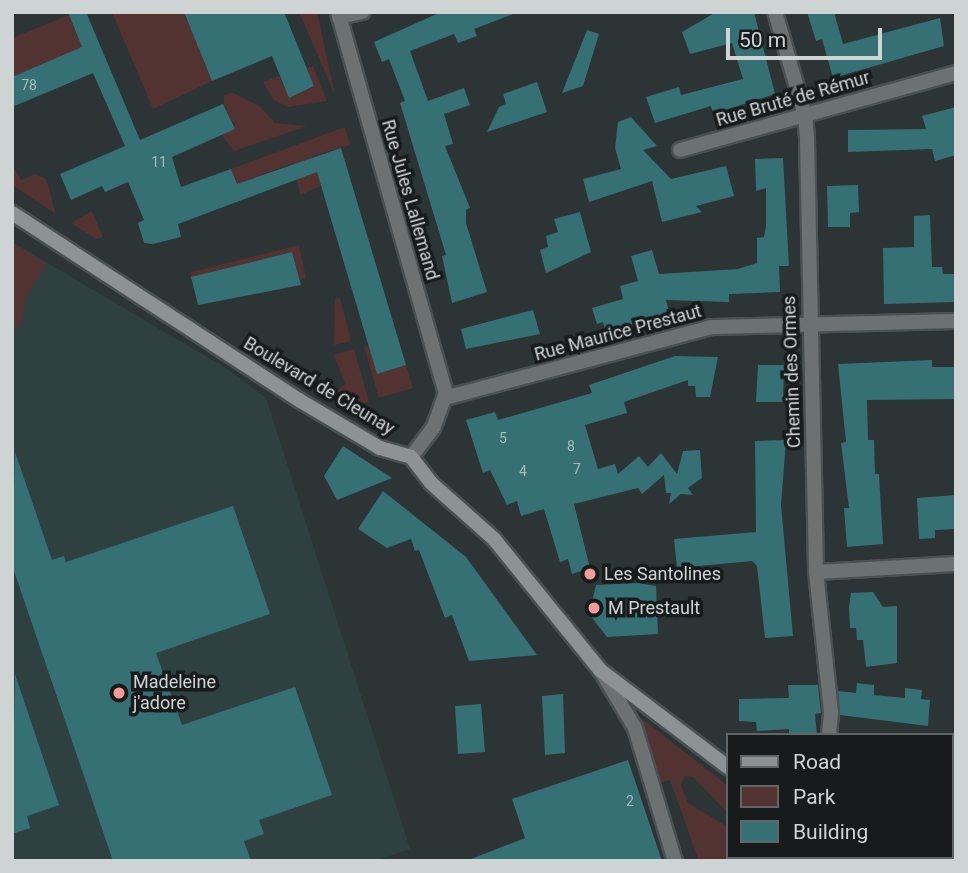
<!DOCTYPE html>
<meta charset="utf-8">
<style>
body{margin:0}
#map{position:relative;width:968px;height:873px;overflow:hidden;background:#2c3435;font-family:Roboto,sans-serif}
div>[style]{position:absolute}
.built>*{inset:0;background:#2f4041}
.green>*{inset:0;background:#523331}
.building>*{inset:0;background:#357075}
.roads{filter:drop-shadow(2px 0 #495152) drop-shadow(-2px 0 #495152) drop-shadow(0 2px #495152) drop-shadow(0 -2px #495152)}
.minor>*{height:14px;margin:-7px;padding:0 7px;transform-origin:7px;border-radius:7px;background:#6c7171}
.secondary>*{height:14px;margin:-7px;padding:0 7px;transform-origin:7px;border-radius:7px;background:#8d9394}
.dots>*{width:19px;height:19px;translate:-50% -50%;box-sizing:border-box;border:4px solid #171b1b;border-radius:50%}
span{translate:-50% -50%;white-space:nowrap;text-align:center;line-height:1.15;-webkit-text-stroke:7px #171b1b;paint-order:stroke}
.number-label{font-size:14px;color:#a8babc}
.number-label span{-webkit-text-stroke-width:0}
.street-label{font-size:18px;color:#ced3d4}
.poi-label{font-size:18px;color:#ced3d4}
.left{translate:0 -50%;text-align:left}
.frame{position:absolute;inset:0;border:14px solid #ced3d4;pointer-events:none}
.legend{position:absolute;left:726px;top:733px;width:228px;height:126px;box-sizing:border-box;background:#171b1b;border:2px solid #606565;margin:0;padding:9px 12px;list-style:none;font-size:21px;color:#ced3d4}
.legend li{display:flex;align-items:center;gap:14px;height:35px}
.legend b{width:35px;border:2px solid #606565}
.scale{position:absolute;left:726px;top:28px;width:156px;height:32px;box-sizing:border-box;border:4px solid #ced3d4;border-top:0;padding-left:9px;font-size:21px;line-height:24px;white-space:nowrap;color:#ced3d4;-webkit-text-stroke:5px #171b1b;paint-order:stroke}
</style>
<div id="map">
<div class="built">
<i style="clip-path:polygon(12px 242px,229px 370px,266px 398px,410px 849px,375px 861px,12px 861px)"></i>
</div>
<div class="green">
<i style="clip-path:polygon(112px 12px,184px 12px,212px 81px,153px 109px)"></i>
<i style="clip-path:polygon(299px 12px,317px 12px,335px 95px)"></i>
<i style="clip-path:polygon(69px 15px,82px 47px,12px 77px,12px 38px)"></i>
<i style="clip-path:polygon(313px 66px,327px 101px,288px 107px,274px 100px,263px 82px,279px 76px,289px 97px,314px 87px,307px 68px)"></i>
<i style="clip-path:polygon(233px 93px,259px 106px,275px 123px,307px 126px,234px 151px,222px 136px,237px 123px,231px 121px,224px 105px,224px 95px)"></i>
<i style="clip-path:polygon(345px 127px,350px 145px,312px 156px,321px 186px,300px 195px,293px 163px,237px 184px,231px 169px)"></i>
<i style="clip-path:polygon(12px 165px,21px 180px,35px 174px,46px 179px,56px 214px,12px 185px)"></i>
<i style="clip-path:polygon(92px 211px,103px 237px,96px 239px,71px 223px)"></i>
<i style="clip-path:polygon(12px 242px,47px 264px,28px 292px,20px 325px,12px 332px)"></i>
<i style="clip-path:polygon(299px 245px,306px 278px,300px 280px,292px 252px,191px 277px,190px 272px)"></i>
<i style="clip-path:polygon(340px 298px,351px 341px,334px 345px,335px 299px)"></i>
<i style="clip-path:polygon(369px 345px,406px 365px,413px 388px,379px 398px,364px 347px)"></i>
<i style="clip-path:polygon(354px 349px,369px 402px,354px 407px,334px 394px,345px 384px,334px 355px)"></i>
<i style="clip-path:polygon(641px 718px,728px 786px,728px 813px,693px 777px,684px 776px,681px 785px,688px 803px,728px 827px,728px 857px,762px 861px,699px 861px,670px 780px,659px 783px)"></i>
</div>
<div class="building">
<i style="clip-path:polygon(68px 12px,86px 12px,140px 140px,223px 104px,235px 129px,172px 157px,181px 187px,231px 169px,237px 184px,341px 148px,406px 365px,377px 374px,317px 172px,178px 224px,181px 237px,153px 244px,144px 243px,138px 223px,144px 220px,128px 182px,105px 192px,102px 186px,71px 200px,60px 174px,125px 146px,93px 73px,12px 107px,12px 77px,82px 47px)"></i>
<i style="clip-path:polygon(184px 12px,284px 12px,314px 86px,289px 98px,272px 56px,212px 81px)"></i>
<i style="clip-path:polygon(441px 12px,513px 14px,474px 29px,477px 36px,458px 43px,454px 34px,410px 51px,428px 101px,464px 88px,470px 105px,444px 114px,453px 144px,445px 146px,470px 208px,466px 210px,466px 223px,487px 292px,452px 303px,442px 256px,446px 255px,400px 103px,405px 101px,389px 59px,382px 62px,374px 42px)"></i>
<i style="clip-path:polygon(716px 12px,754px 12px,775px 94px,713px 114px,711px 106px,655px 123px,646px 97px,679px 87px,681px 95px,743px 79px,732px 43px,690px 54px,682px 32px)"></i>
<i style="clip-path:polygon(807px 12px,834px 12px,843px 44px,940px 18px,944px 46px,833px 78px,822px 39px,816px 41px)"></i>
<i style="clip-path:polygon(587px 30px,599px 34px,583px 86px,562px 93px)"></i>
<i style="clip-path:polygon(537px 82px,547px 112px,487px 132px,499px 107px,506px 104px,503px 94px)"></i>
<i style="clip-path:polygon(956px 107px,956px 155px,935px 161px,932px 149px,848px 152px,848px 130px,926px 129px,922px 116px)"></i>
<i style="clip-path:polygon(631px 117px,657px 146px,643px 150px,671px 179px,726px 166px,734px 196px,696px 206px,702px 212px,662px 222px,652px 181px,589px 202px,583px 179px,621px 169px,615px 148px,618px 122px)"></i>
<i style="clip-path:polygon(783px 158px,789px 266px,779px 266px,780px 292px,729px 294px,729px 302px,666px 300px,671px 319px,607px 336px,603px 322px,597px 324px,592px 308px,623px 299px,620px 286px,638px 281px,631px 256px,652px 250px,659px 274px,738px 269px,757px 263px,757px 238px,764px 237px,766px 226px,766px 188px,756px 191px,755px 159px)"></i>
<i style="clip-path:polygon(858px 185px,859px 212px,850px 213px,850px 227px,828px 227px,827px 186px)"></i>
<i style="clip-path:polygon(580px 212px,591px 252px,546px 273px,540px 250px,548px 247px,546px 236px,558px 232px,554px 219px)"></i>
<i style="clip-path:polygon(930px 215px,932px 267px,942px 267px,943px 274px,956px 274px,956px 302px,884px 304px,883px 248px,914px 247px,914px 216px)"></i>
<i style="clip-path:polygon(292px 252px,301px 285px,198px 305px,191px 277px)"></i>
<i style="clip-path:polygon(533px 310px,540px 334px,466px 349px,461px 329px)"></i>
<i style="clip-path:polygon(675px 356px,718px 357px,710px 397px,696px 397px,695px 386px,688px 386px,688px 380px,624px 402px,627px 413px,585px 425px,598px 469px,615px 464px,618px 474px,639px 456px,648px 467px,661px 453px,677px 474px,683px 451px,700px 450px,702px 478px,688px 488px,693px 495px,681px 494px,669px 504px,671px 493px,666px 493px,664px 475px,642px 494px,638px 488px,574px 504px,590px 568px,572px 574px,568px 559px,560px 562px,544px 509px,521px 516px,517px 501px,507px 505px,490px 470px,483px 473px,466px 420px,495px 412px,498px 420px,592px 393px,589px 385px)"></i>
<i style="clip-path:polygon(932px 360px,932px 367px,956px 367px,956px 399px,867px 400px,868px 440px,874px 440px,875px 474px,879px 474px,883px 544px,847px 547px,844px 508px,849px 508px,841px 443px,846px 442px,838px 364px)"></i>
<i style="clip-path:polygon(758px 365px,784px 365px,783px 402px,756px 402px)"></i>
<i style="clip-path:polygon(786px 440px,781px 505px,793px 636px,765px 638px,757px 566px,752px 561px,677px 568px,674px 539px,756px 532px,755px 441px)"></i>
<i style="clip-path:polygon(343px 446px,392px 478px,337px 500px,324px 476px)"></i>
<i style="clip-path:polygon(15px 452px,52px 560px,64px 556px,66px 562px,233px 506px,270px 614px,156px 653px,182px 725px,295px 687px,332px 795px,259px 820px,264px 834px,244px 841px,251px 861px,113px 861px,12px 565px)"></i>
<i style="clip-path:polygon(383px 491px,466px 557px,537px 655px,469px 661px,452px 615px,445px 618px,419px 550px,415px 551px,411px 539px,387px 548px,358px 529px)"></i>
<i style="clip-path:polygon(956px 495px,956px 529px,935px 530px,935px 538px,919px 539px,917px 498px)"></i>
<i style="clip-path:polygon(638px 583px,656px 586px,658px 634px,607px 637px,589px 614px,596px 585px)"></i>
<i style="clip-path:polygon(873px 592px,883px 607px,897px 606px,897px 663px,866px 667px,863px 640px,857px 640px,856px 628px,850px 628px,849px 607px,851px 593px)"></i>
<i style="clip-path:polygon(15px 674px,59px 805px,27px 816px,30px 828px,12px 834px)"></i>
<i style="clip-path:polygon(857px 683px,874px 685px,874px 695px,905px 698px,905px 688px,922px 690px,921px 699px,930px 700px,928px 726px,840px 715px,838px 691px,856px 693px)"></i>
<i style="clip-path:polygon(788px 685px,818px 685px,821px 713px,815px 714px,817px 735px,789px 735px,789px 729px,757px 731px,756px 722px,739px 721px,739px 699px,789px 698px)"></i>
<i style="clip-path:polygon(563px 694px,565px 753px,545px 755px,542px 696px)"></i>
<i style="clip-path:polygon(481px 704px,485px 752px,458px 754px,455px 706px)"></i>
<i style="clip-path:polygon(628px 760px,662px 861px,466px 861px,525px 838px,512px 799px)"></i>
</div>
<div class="roads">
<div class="minor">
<i style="left:338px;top:12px;width:396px;rotate:74.2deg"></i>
<i style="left:446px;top:393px;width:37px;rotate:110deg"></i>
<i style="left:433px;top:428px;width:36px;rotate:127deg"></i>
<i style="left:775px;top:12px;width:107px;rotate:73.8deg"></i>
<i style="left:805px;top:115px;width:24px;rotate:85deg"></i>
<i style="left:807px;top:139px;width:433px;rotate:88.8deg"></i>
<i style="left:816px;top:572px;width:142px;rotate:83.9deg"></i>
<i style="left:831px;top:713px;width:22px;rotate:95deg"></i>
<i style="left:339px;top:17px;width:24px;rotate:-12deg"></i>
<i style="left:680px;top:150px;width:287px;rotate:-15.6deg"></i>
<i style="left:445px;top:398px;width:275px;rotate:-14.9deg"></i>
<i style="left:711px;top:327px;width:245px;rotate:-1.4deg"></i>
<i style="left:816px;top:572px;width:140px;rotate:-3.3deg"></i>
<i style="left:601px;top:671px;width:66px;rotate:59.2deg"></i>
<i style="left:635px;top:728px;width:139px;rotate:73.3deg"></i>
</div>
<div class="secondary">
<i style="left:12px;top:213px;width:343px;rotate:33.1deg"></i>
<i style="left:299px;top:400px;width:94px;rotate:30.7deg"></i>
<i style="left:380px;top:448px;width:32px;rotate:16deg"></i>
<i style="left:411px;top:457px;width:33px;rotate:52deg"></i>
<i style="left:431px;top:483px;width:84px;rotate:41.6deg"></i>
<i style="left:494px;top:539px;width:169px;rotate:51deg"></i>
<i style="left:600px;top:670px;width:161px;rotate:37.2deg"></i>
<i style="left:854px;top:857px;width:6px;rotate:39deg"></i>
</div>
</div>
<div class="dots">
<i style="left:590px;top:574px;background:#f59b98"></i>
<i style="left:594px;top:608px;background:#f59b98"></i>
<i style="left:119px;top:693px;background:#f59b98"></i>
</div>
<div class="number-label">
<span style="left:29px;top:85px">78</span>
<span style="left:159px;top:162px">11</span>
<span style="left:503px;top:438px">5</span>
<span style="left:571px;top:446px">8</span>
<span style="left:577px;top:469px">7</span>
<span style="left:523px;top:471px">4</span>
<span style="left:630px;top:801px">2</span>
</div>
<div class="street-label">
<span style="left:793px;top:99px;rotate:-16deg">Rue Bruté de Rémur</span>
<span style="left:410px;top:200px;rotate:74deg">Rue Jules Lallemand</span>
<span style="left:618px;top:333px;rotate:-15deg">Rue Maurice Prestaut</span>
<span style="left:792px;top:372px;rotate:-92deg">Chemin des Ormes</span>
<span style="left:319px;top:386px;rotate:31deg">Boulevard de Cleunay</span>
</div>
<div class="poi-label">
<span class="left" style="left:604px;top:574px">Les Santolines</span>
<span class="left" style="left:608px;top:608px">M Prestault</span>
<span class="left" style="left:133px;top:693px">Madeleine<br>j'adore</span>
</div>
<div class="frame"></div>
<ul class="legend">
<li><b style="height:9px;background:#8d9394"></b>Road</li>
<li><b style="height:19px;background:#523331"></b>Park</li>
<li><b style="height:19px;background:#357075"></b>Building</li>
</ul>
<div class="scale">50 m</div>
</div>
